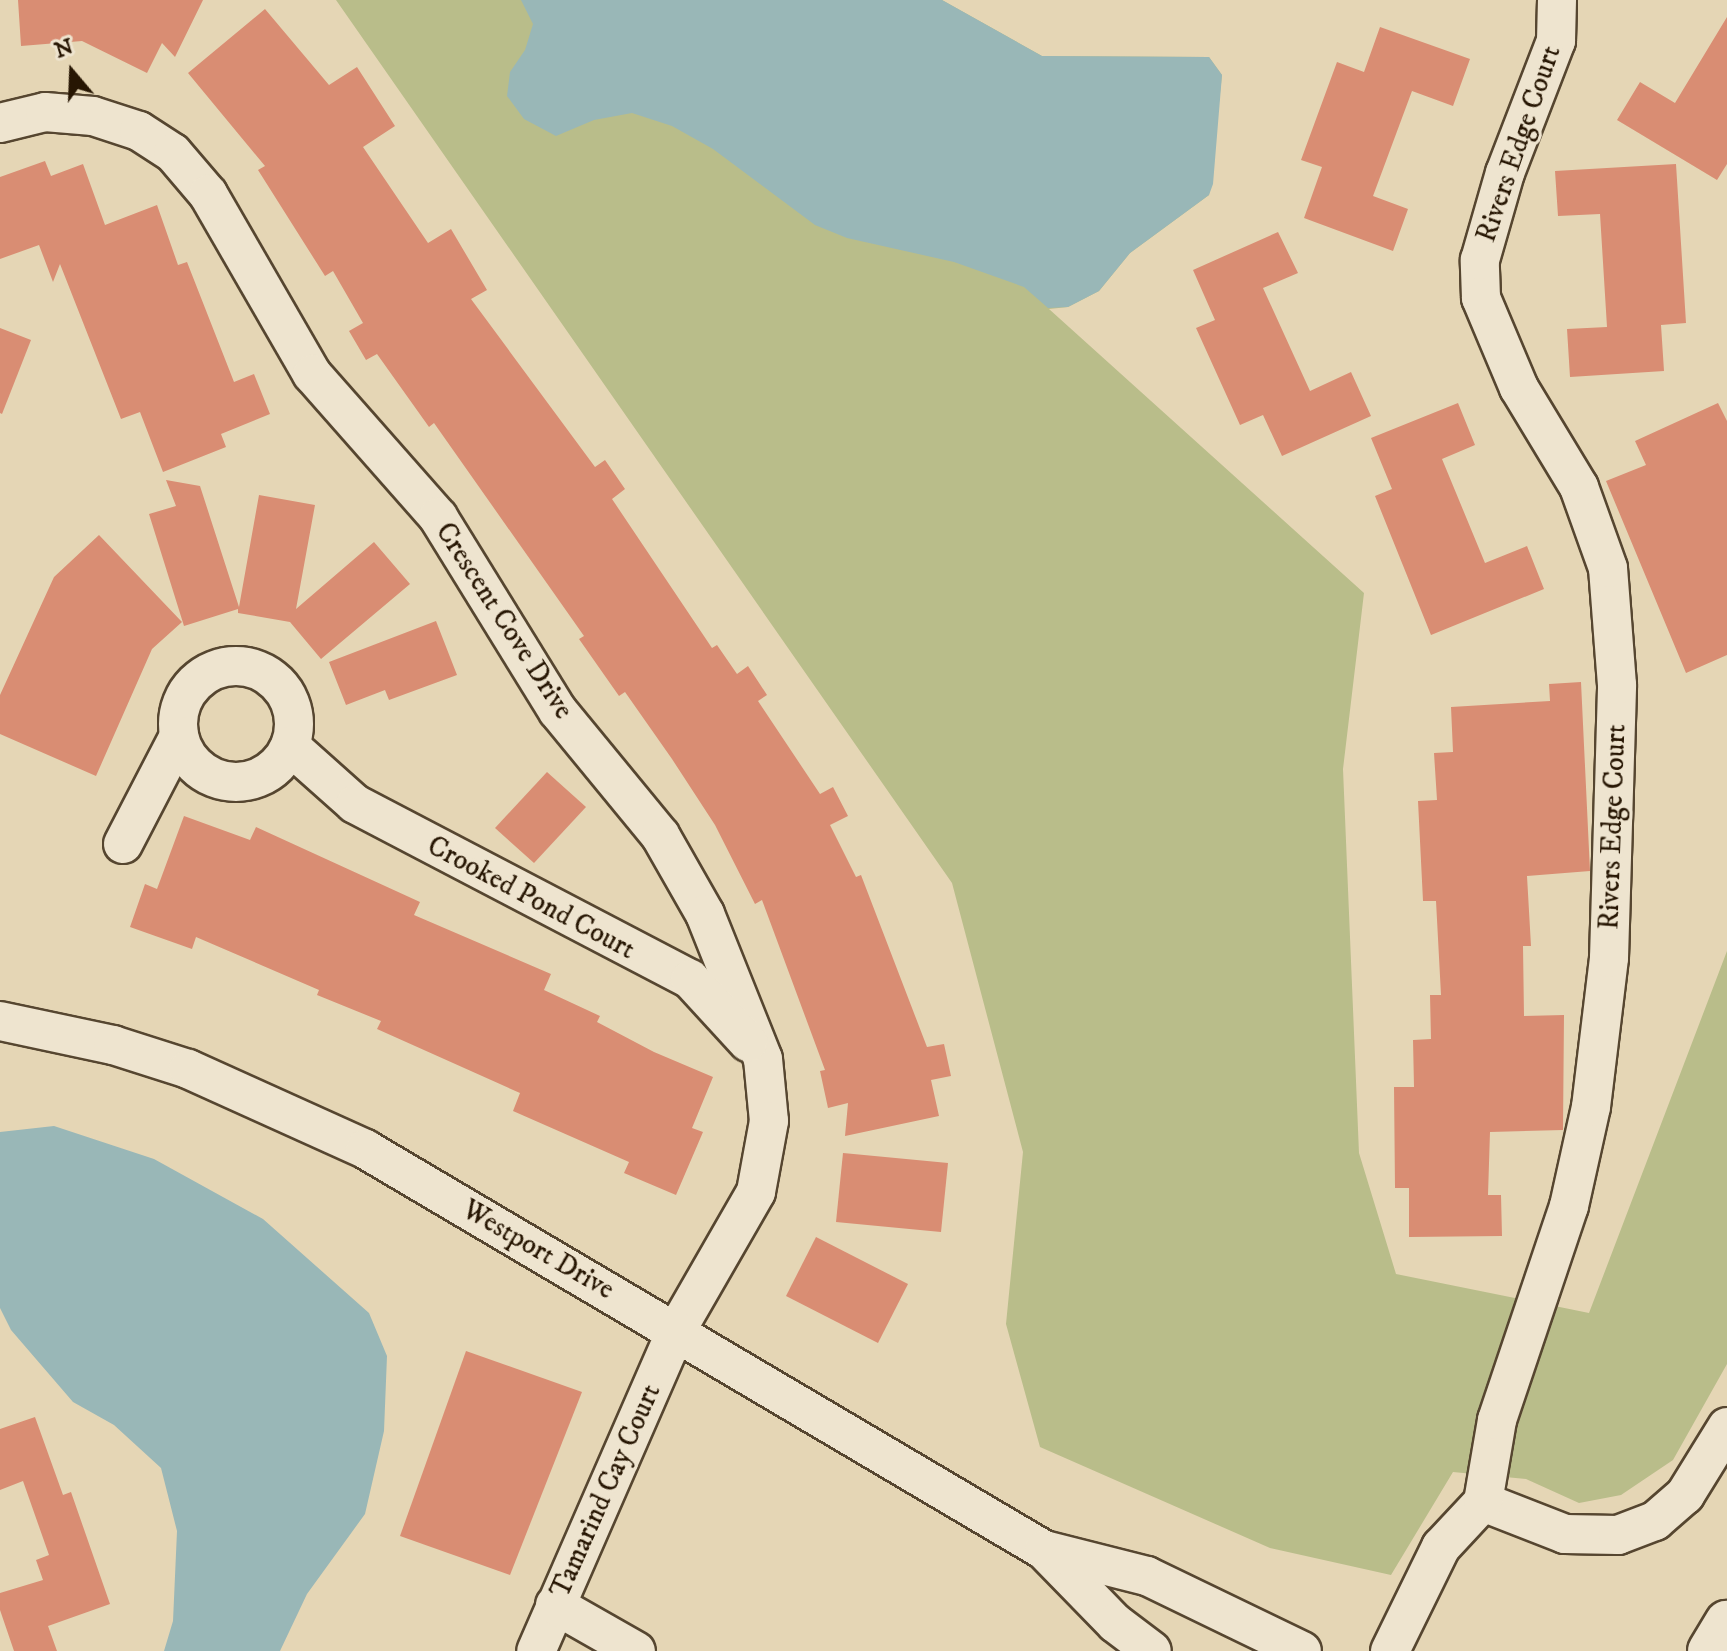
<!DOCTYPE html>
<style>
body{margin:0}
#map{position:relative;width:1727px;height:1651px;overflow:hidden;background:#e5d6b5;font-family:"IM FELL DW Pica",serif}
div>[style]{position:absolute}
.green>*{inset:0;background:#b9bd8a}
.water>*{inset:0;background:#99b7b7}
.building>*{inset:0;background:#d98d73}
.roads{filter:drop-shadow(2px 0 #564630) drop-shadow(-2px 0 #564630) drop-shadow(0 2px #564630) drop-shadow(0 -2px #564630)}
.minor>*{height:38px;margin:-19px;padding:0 19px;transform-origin:19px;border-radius:19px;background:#eee4cf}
.minor>.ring{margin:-19px;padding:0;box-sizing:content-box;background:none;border:38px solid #eee4cf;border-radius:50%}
.secondary>*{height:44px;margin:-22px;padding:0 22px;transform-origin:22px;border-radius:22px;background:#eee4cf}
span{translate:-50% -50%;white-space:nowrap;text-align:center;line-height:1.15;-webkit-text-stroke:6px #eee4cf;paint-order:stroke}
.street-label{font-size:28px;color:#271603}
.north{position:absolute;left:32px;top:32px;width:80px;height:80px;-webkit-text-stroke:6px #eee4cf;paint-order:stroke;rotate:341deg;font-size:22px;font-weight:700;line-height:32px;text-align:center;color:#271603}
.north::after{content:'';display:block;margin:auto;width:28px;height:36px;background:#271603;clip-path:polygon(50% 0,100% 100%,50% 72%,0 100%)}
</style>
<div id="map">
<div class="green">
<i style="clip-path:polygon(336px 0,942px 0,1042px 56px,1209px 57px,1222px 75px,1209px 195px,1130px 253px,1099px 291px,1068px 307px,1049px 309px,1364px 593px,1343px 769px,1359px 1153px,1396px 1274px,1589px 1313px,1727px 951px,1727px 1364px,1673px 1460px,1621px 1495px,1579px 1503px,1526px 1479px,1453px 1472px,1391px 1575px,1270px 1548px,1040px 1447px,1006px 1324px,1023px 1152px,952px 883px)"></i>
</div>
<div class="water">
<i style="clip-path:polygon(521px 0,942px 0,1042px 56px,1209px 57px,1222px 75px,1213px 184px,1209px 195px,1130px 253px,1099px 291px,1068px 307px,1048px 308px,1024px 287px,954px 262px,847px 238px,815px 225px,713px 149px,672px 126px,632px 113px,594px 120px,556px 136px,524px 119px,507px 96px,510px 72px,525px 50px,533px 24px)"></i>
<i style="clip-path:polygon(54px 1126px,154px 1159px,263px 1219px,369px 1313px,387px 1356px,384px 1431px,365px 1514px,307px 1594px,280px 1651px,164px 1651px,173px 1621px,177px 1531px,161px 1468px,114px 1425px,73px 1402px,11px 1330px,0 1308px,0 1132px)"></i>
</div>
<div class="building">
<i style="clip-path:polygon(18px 0,203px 0,175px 57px,162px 43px,147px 73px,82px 41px,21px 46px)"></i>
<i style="clip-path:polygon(265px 9px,329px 85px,357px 67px,395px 126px,363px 147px,428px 243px,451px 229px,487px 290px,471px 299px,595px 467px,605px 460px,625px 489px,612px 499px,712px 648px,717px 645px,737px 674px,748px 666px,767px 695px,758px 701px,820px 794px,833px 787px,848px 816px,830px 825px,856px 877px,861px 875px,927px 1047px,944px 1044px,951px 1076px,931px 1080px,939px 1116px,845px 1136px,848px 1103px,828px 1108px,820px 1071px,825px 1070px,762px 900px,755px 904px,715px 825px,672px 759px,625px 692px,619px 696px,579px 639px,584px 636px,434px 423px,429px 427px,377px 354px,366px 360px,349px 331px,363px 323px,333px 271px,325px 276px,258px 170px,265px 166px,188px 73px)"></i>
<i style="clip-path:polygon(1727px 17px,1727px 164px,1717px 180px,1617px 120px,1640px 82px,1675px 103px)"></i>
<i style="clip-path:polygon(1380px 27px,1470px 59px,1453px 106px,1412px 91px,1373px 196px,1408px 209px,1393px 251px,1304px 218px,1322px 167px,1301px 160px,1337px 62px,1364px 72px)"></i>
<i style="clip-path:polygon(45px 161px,51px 176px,83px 164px,105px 225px,157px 205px,178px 265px,187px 262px,234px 382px,254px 374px,270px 414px,221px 434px,226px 447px,163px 472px,140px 412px,121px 419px,60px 264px,53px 282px,39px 245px,0 259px,0 177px)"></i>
<i style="clip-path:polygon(1676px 164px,1686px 323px,1661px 325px,1664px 371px,1570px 377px,1567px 329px,1607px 327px,1600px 214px,1558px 216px,1555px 171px)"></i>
<i style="clip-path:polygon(1278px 232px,1298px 273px,1263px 288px,1310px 391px,1351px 372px,1371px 416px,1282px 456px,1263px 415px,1240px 425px,1196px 328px,1215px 320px,1193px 270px)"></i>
<i style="clip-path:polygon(0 328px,31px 340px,2px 414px,0 413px)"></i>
<i style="clip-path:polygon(1458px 403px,1475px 445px,1442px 459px,1485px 563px,1527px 546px,1544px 589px,1431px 635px,1375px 496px,1392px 489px,1371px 438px)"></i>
<i style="clip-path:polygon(1718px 403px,1727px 421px,1727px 655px,1686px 673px,1606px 481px,1646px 465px,1635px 441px)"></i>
<i style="clip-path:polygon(166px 480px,200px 486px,239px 607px,259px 495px,315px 505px,296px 609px,374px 542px,410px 584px,321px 659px,290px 622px,238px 613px,238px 609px,184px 626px,149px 514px,176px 506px)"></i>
<i style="clip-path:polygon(99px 535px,182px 622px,152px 649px,96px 776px,0 734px,0 695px,54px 577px)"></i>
<i style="clip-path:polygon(436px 621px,457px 675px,389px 700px,385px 690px,346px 705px,329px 662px)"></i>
<i style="clip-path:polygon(1581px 682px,1590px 871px,1527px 876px,1531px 946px,1523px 946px,1524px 1016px,1564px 1015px,1563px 1130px,1490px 1132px,1488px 1195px,1501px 1195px,1502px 1236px,1409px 1237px,1409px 1188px,1395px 1188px,1394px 1087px,1414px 1087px,1413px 1040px,1431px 1039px,1430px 995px,1441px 995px,1436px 901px,1423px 901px,1418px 801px,1437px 800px,1434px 753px,1453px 752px,1451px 707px,1550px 701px,1549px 684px)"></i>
<i style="clip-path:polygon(547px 772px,586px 807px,534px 863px,495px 828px)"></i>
<i style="clip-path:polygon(184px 816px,250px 840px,256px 827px,420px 902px,414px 915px,551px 974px,544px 990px,600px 1016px,597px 1022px,654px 1052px,713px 1077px,692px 1128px,703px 1132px,676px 1195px,624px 1173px,629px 1162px,513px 1111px,520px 1093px,377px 1029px,381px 1021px,317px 995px,319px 990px,196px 937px,192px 949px,130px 927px,145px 884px,157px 889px)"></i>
<i style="clip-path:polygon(843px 1153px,948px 1163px,941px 1232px,836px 1222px)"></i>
<i style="clip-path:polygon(816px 1237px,908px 1284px,878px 1343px,786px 1296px)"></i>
<i style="clip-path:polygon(466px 1351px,582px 1392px,510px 1575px,400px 1536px)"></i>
<i style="clip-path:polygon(35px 1417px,63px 1495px,71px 1492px,110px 1604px,48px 1626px,57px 1651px,14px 1651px,0 1610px,0 1593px,43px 1580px,36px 1560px,49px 1555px,23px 1481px,0 1490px,0 1429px)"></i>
</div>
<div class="roads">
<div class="minor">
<i style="left:0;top:123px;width:46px;rotate:-13.7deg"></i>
<i style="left:45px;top:112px;width:48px;rotate:4.8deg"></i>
<i style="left:93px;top:116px;width:48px;rotate:18.1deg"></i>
<i style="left:139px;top:131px;width:40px;rotate:32.9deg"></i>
<i style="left:173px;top:153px;width:54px;rotate:49.5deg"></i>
<i style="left:208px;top:194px;width:208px;rotate:60deg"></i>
<i style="left:312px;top:374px;width:191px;rotate:48.6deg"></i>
<i style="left:438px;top:517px;width:228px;rotate:58.3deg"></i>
<i style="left:558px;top:711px;width:161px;rotate:50.6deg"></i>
<i style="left:660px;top:835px;width:91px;rotate:60.3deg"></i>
<i style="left:705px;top:914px;width:156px;rotate:68.2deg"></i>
<i style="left:763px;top:1059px;width:62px;rotate:84.5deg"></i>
<i style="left:769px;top:1121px;width:72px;rotate:100.4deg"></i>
<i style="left:756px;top:1192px;width:160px;rotate:119.9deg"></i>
<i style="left:676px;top:1331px;width:349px;rotate:113.6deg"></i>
<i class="ring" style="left:178px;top:666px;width:78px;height:78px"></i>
<i style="left:290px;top:746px;width:87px;rotate:41.7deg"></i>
<i style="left:355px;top:804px;width:378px;rotate:27.6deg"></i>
<i style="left:690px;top:979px;width:86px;rotate:47.4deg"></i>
<i style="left:123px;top:844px;width:122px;rotate:-62.6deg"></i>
<i style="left:0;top:1021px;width:116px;rotate:12deg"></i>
<i style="left:113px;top:1045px;width:79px;rotate:17.7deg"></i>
<i style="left:188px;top:1069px;width:194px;rotate:24.3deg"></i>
<i style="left:365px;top:1149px;width:789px;rotate:30.57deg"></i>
<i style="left:1044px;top:1550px;width:102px;rotate:45.8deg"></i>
<i style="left:1115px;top:1623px;width:46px;rotate:37.1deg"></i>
<i style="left:1483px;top:1502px;width:88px;rotate:21.3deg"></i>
<i style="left:1565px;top:1534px;width:53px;rotate:1.1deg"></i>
<i style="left:1618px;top:1535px;width:40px;rotate:-21deg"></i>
<i style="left:1655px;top:1521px;width:40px;rotate:-41deg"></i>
<i style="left:1685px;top:1495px;width:80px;rotate:-58.3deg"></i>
<i style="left:1044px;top:1550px;width:106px;rotate:14.2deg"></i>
<i style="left:1147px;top:1576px;width:172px;rotate:25.8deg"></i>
<i style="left:555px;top:1605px;width:93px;rotate:29.6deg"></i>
<i style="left:1390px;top:1651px;width:116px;rotate:-63.9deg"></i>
<i style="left:1441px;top:1547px;width:62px;rotate:-47deg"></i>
<i style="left:1483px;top:1502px;width:83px;rotate:-80.3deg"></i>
<i style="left:1497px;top:1420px;width:226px;rotate:-71.4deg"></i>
<i style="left:1569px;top:1206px;width:101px;rotate:-77.5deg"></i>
<i style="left:1591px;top:1107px;width:150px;rotate:-83.1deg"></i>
<i style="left:1609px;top:958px;width:273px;rotate:-88.3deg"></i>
<i style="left:1617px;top:685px;width:117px;rotate:-94.4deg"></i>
<i style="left:1608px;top:568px;width:86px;rotate:-109.7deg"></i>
<i style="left:1579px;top:487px;width:116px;rotate:-121.2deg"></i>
<i style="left:1519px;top:388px;width:98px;rotate:-112.9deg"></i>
<i style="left:1481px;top:298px;width:38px;rotate:-92deg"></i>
<i style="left:1480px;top:260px;width:91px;rotate:-74deg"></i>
<i style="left:1505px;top:173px;width:142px;rotate:-68.9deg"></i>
<i style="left:1556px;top:41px;width:41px;rotate:-88.6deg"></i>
</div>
<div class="secondary">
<i style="left:1710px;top:1651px;width:33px;rotate:-59deg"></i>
</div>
</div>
<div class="street-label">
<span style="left:1519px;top:144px;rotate:-71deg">Rivers Edge Court</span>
<span style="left:504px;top:621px;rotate:57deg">Crescent Cove Drive</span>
<span style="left:1613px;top:827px;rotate:-88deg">Rivers Edge Court</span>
<span style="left:531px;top:898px;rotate:28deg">Crooked Pond Court</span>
<span style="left:538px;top:1250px;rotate:30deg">Westport Drive</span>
<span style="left:606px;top:1491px;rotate:-66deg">Tamarind Cay Court</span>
</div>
<div class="north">N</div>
</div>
